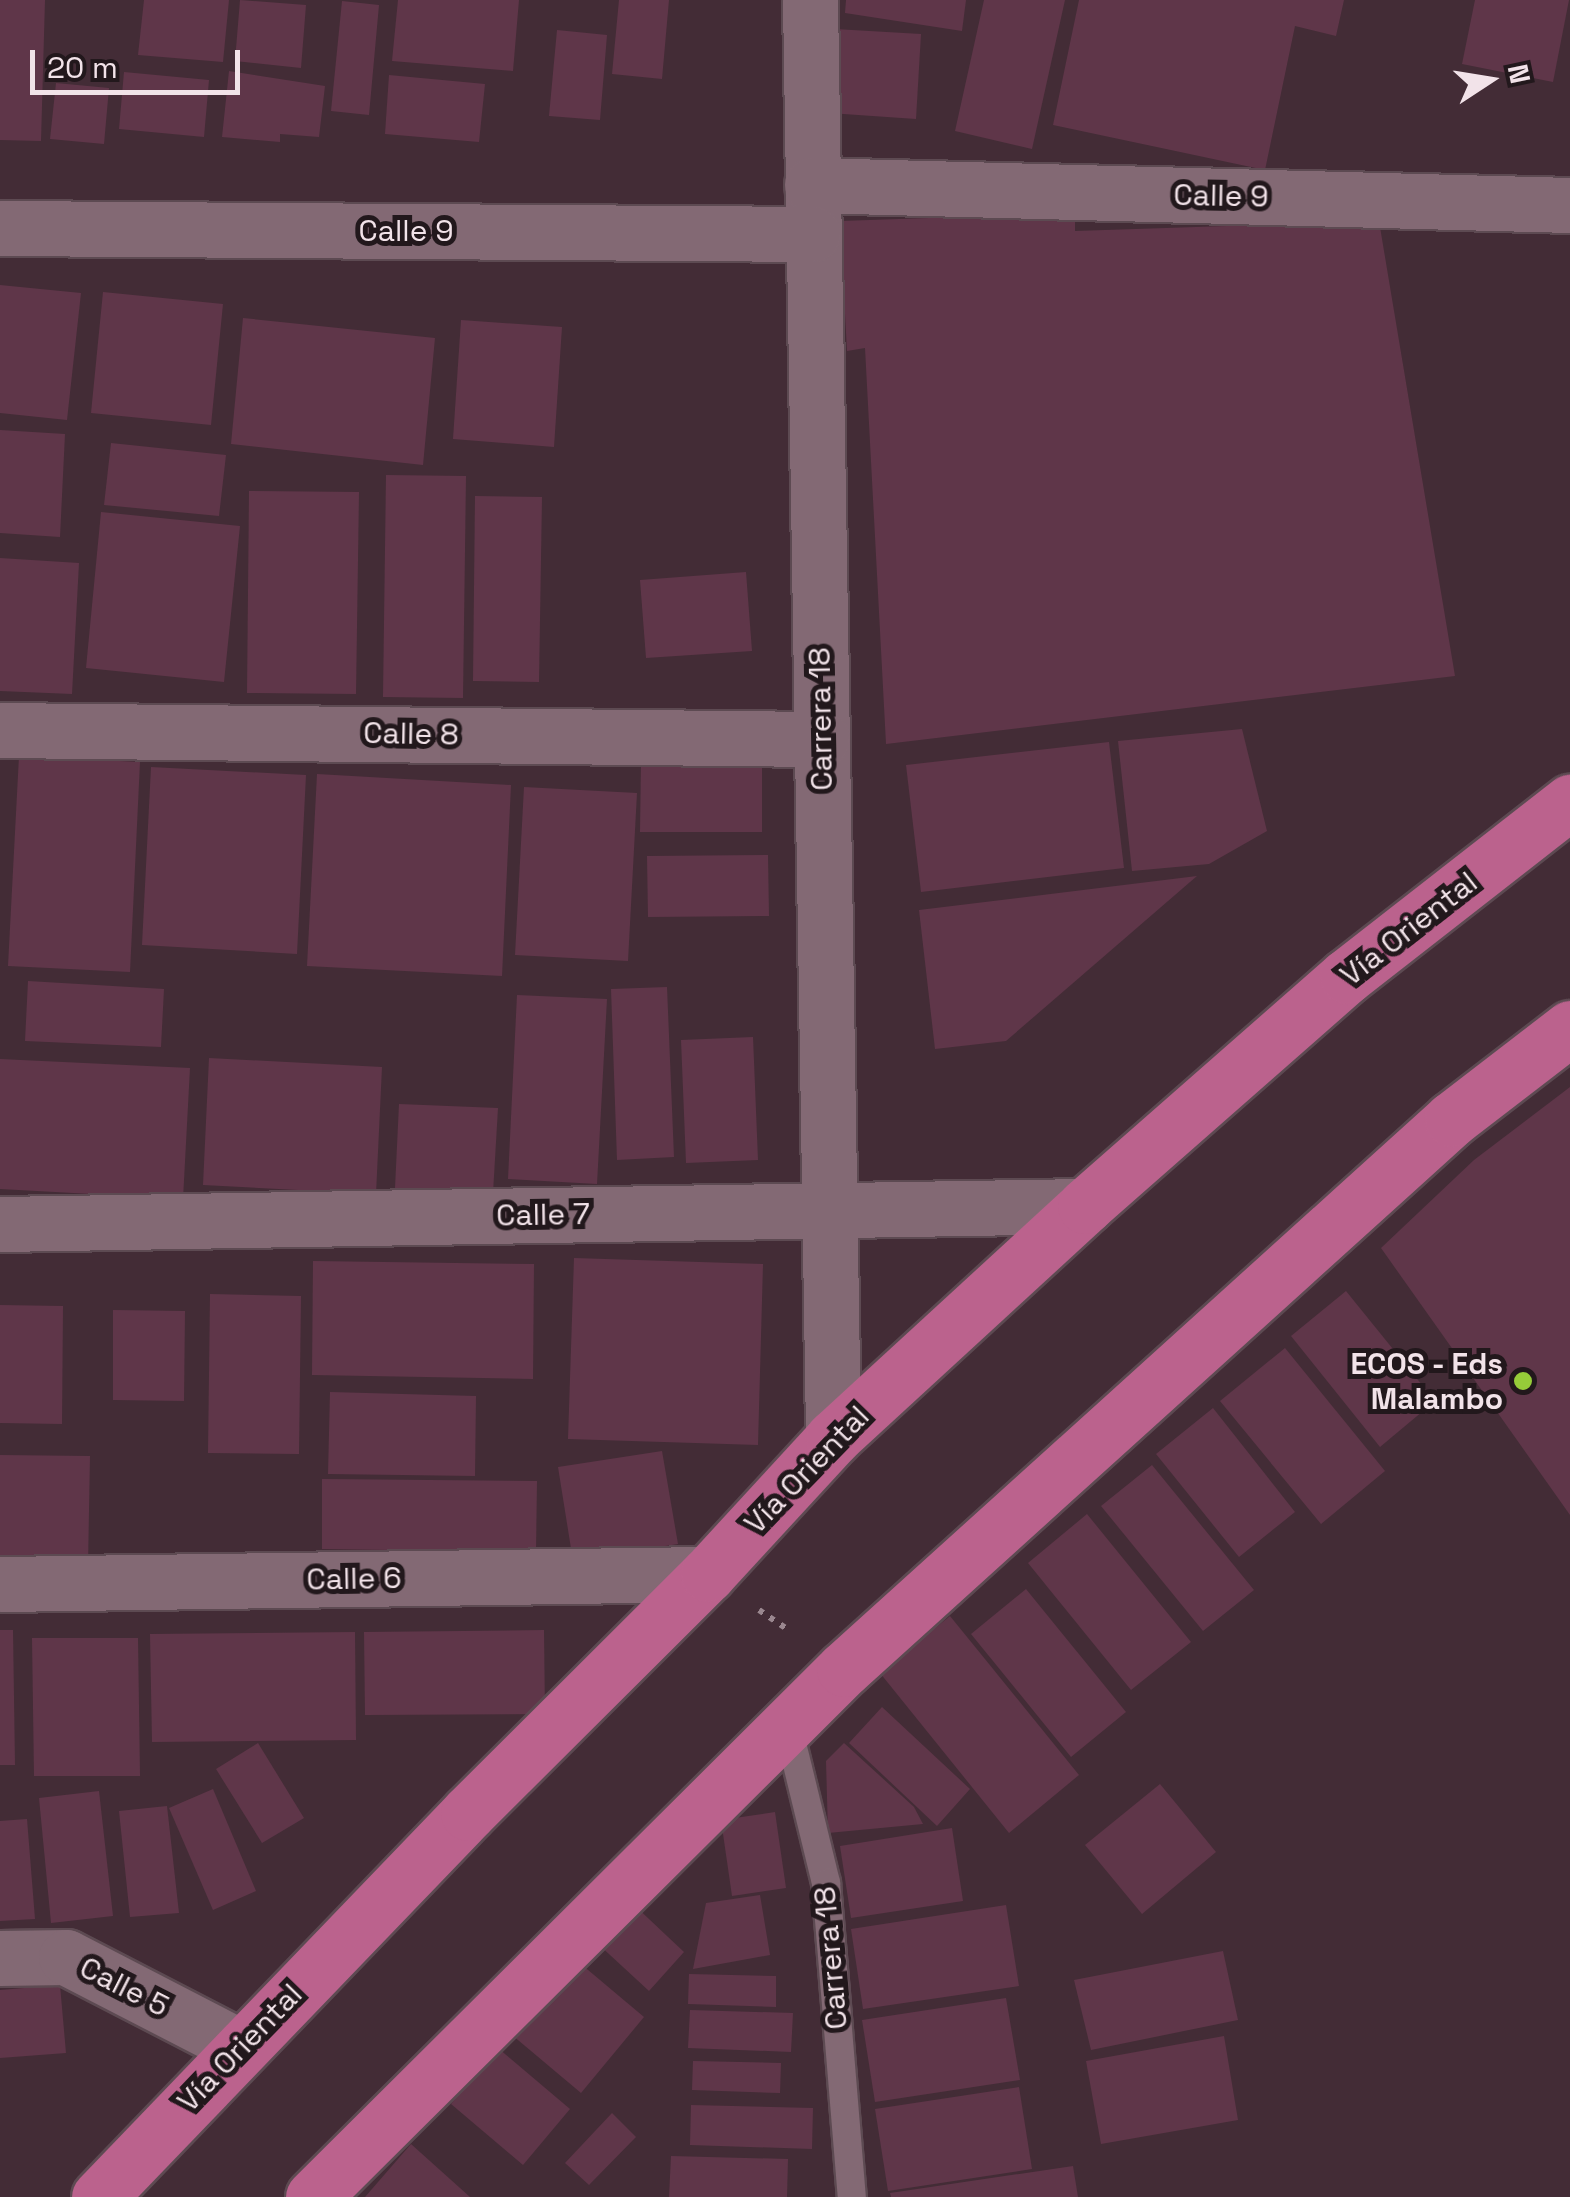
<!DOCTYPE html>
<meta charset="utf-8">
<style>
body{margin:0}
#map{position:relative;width:1570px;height:2197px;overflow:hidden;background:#432c36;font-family:"Space Grotesk",sans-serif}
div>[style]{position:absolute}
.building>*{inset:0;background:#5f3649}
.path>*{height:6px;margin-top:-3px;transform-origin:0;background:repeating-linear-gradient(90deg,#9a878f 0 5px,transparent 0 13px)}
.roads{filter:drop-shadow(2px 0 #5d4a52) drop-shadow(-2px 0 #5d4a52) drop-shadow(0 2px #5d4a52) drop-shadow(0 -2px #5d4a52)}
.lane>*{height:28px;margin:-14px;padding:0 14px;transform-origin:14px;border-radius:14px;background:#836974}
.street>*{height:55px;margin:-27.5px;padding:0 27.5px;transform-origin:27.5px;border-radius:27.5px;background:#836974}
.highway>*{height:55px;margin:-27.5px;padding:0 27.5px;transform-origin:27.5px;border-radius:27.5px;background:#bb628d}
.dots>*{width:28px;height:28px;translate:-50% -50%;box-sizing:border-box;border:5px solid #22181c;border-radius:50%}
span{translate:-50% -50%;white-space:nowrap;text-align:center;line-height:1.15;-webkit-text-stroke:10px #22181c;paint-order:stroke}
.street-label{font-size:30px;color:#f2e3e9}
.poi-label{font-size:30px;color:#f2e3e9;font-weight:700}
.right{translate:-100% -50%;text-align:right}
.north{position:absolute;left:1440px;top:30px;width:100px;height:100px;-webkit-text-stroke:8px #22181c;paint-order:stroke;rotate:78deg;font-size:28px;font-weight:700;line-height:40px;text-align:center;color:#f2e3e9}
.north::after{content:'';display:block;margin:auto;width:35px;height:45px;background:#f2e3e9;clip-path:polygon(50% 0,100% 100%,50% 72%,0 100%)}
.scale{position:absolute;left:30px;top:50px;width:210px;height:45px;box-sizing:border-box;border:5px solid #f2e3e9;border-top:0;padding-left:12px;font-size:30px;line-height:35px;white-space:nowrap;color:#f2e3e9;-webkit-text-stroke:8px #22181c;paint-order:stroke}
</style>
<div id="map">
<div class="building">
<i style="clip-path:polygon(0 0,45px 0,41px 141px,0 140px)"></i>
<i style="clip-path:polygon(144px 0,229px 0,223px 62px,138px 55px)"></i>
<i style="clip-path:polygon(240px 0,306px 5px,301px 68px,235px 61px)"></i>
<i style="clip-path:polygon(398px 0,519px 0,513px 71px,392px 61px)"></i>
<i style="clip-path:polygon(619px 0,669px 0,662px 79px,612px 74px)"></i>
<i style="clip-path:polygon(846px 0,966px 0,962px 31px,845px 13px)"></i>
<i style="clip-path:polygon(984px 0,1065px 0,1032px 149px,955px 131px)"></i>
<i style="clip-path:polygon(1079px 0,1344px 0,1336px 36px,1295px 26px,1265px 170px,1053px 125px)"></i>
<i style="clip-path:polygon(1475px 0,1569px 0,1553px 82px,1462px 64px)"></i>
<i style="clip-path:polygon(342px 1px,379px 5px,369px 115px,331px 111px)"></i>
<i style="clip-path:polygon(835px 29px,921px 34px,916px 119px,829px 113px)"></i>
<i style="clip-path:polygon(557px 30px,607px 35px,600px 120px,549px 116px)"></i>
<i style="clip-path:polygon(229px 71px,325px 86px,319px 137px,280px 134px,280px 142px,222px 137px)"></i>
<i style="clip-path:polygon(124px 72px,209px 80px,204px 137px,119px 129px)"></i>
<i style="clip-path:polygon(389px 75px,485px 84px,479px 142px,385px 134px)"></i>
<i style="clip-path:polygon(56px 83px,109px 88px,104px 144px,50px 139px)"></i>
<i style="clip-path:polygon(1075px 213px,1075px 231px,1379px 221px,1455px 676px,886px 744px,865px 348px,847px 351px,840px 221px)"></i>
<i style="clip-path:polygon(0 285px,81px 293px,67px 420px,0 413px)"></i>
<i style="clip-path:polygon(103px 292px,223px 304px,211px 425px,91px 413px)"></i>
<i style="clip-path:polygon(243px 318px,435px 338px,423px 465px,231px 444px)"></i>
<i style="clip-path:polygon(461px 320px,562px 327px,554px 447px,453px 439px)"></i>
<i style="clip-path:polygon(0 430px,65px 434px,60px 537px,0 533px)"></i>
<i style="clip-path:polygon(111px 443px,226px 455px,219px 516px,104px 505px)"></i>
<i style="clip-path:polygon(386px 475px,466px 476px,463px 698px,383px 697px)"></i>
<i style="clip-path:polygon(249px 491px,359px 492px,356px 694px,247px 693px)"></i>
<i style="clip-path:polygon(475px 496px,542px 497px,539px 682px,473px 681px)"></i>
<i style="clip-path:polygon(101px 512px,240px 526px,224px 682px,86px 668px)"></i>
<i style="clip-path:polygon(0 558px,79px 563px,72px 694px,0 691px)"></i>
<i style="clip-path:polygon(746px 572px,752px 651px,646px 658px,640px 580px)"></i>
<i style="clip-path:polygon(1242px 729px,1267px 831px,1209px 864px,1132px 871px,1118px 741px)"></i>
<i style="clip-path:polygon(1109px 742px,1124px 868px,921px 892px,906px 765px)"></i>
<i style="clip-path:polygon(19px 756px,140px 762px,130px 972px,8px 966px)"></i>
<i style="clip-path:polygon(641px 762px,762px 763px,762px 832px,640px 832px)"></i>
<i style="clip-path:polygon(151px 767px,306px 775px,297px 954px,142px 945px)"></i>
<i style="clip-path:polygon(317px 774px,511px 785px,502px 976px,307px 966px)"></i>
<i style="clip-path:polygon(524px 787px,637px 793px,628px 961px,515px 955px)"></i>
<i style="clip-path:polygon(768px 855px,769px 916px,648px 917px,647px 856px)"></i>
<i style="clip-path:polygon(1197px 876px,1006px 1041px,935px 1049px,919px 910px)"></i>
<i style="clip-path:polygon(28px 981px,164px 989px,161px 1047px,25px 1041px)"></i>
<i style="clip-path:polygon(667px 987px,674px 1157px,617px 1160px,611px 989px)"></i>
<i style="clip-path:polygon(517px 995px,607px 999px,597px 1184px,508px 1179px)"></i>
<i style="clip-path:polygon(753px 1037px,758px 1160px,686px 1163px,681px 1040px)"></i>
<i style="clip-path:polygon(209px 1058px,382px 1067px,376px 1194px,203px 1185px)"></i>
<i style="clip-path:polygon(0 1059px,190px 1068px,183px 1199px,0 1189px)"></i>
<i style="clip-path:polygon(1570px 1087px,1570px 1515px,1381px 1248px,1474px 1160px)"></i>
<i style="clip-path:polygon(399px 1104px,498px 1108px,493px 1193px,395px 1188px)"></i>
<i style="clip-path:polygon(574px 1258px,763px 1264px,758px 1445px,568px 1439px)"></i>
<i style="clip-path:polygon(313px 1261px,534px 1264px,533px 1379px,312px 1375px)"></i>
<i style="clip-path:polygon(1346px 1291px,1435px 1401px,1380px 1447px,1291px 1336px)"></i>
<i style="clip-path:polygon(210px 1294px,301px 1296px,299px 1454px,208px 1453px)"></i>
<i style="clip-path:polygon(0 1305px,63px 1306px,62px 1424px,0 1423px)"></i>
<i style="clip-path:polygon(113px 1310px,185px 1311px,184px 1401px,113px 1400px)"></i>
<i style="clip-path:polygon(1285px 1348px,1385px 1471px,1321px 1524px,1220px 1401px)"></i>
<i style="clip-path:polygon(330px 1392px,476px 1396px,475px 1476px,328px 1474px)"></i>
<i style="clip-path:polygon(1213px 1408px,1295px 1512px,1239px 1557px,1156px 1454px)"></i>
<i style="clip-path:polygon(662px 1451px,678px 1544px,573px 1561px,558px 1467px)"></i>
<i style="clip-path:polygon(0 1455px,90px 1456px,88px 1566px,0 1565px)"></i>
<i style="clip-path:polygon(1152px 1465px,1254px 1590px,1203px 1631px,1101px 1506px)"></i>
<i style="clip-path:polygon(322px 1479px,537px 1481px,536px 1552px,322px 1549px)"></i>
<i style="clip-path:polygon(1087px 1514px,1191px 1642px,1131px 1690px,1028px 1563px)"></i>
<i style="clip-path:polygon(1026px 1589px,1126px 1712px,1071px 1757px,971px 1634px)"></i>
<i style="clip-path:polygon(950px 1616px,1079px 1775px,1009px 1833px,880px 1673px)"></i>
<i style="clip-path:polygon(0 1630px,13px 1630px,15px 1765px,0 1765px)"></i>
<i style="clip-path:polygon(544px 1630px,545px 1714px,365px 1715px,364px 1632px)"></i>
<i style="clip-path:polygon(355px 1632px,356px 1740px,152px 1742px,150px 1634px)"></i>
<i style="clip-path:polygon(32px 1638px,138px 1638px,140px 1776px,34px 1776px)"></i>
<i style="clip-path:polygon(882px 1707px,970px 1789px,937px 1826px,849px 1743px)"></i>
<i style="clip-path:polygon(258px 1743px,304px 1818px,262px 1843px,216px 1769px)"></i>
<i style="clip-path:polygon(844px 1743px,914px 1807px,923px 1824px,828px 1833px,826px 1761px)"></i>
<i style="clip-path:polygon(1160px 1784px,1216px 1852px,1142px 1914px,1085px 1845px)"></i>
<i style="clip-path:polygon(213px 1789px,256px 1891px,213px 1910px,169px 1808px)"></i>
<i style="clip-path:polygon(99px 1791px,113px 1916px,51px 1923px,39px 1798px)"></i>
<i style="clip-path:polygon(167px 1806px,179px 1913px,130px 1917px,119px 1811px)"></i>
<i style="clip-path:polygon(775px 1812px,786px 1888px,732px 1896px,721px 1820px)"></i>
<i style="clip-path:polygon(27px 1819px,35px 1919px,0 1921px,0 1821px)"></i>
<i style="clip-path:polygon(952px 1828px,963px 1901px,851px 1918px,840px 1846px)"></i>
<i style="clip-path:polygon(760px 1895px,770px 1955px,693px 1969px,706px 1903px)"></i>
<i style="clip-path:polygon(632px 1903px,684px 1952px,649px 1991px,597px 1943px)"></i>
<i style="clip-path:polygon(1006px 1905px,1019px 1986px,863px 2009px,851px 1929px)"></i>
<i style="clip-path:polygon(1223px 1951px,1238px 2020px,1091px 2050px,1074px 1980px)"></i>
<i style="clip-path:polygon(575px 1959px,644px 2017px,581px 2093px,512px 2035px)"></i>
<i style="clip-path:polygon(689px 1974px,776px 1976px,776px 2007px,688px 2004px)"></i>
<i style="clip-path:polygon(60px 1985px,66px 2053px,0 2058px,0 1990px)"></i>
<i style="clip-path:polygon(1006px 1998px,1020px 2080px,875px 2102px,862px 2020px)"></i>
<i style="clip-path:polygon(690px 2010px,793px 2013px,791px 2052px,688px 2048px)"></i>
<i style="clip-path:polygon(1224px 2036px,1238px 2120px,1101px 2144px,1086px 2061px)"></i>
<i style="clip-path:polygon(498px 2048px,570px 2109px,523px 2165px,451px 2104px)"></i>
<i style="clip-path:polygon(693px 2061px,781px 2063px,780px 2093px,692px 2090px)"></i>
<i style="clip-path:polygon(1019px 2087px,1032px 2169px,888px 2191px,875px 2109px)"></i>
<i style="clip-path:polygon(691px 2105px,813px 2108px,812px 2149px,690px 2145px)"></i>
<i style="clip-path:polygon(612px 2113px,636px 2137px,589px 2185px,565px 2163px)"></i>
<i style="clip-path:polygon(411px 2144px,470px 2197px,365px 2197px)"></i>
<i style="clip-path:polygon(671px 2156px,788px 2159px,787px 2197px,669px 2197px)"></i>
<i style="clip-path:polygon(1073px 2166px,1078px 2197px,891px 2197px,890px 2193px)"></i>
</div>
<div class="path">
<i style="left:759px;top:1610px;width:37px;rotate:34deg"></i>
</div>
<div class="roads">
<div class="lane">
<i style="left:787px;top:1723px;width:165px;rotate:76.3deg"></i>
<i style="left:826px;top:1883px;width:315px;rotate:85.3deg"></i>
</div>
<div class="street">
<i style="left:810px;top:0;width:1438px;rotate:89.08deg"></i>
<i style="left:812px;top:185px;width:758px;rotate:1.51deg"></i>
<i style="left:0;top:228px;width:813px;rotate:0.42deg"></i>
<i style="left:0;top:730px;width:822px;rotate:0.63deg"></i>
<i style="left:0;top:1224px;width:1085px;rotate:-0.95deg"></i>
<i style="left:0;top:1584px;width:708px;rotate:-0.81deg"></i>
<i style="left:0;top:1958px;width:66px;rotate:-0.9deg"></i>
<i style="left:66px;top:1957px;width:196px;rotate:27.3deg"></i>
</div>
<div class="highway">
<i style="left:99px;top:2197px;width:533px;rotate:-46.14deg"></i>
<i style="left:468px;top:1813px;width:339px;rotate:-44.9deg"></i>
<i style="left:708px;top:1574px;width:185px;rotate:-47.4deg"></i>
<i style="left:833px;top:1438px;width:343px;rotate:-42.6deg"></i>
<i style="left:1085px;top:1206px;width:349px;rotate:-41.3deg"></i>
<i style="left:1347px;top:976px;width:283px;rotate:-38deg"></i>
<i style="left:313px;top:2197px;width:749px;rotate:-44.84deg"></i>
<i style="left:844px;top:1669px;width:820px;rotate:-42.13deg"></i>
<i style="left:1452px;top:1119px;width:149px;rotate:-37.6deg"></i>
</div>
</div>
<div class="dots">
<i style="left:1523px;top:1381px;background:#96cc39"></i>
</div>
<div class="street-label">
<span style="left:1221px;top:196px;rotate:1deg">Calle 9</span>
<span style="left:406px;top:231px">Calle 9</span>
<span style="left:821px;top:719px;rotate:-91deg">Carrera 18</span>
<span style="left:411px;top:734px;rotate:1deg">Calle 8</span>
<span style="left:1409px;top:929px;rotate:-38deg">Vía Oriental</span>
<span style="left:543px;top:1215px;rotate:-1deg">Calle 7</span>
<span style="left:807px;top:1470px;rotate:-46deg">Vía Oriental</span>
<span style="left:354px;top:1579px;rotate:-1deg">Calle 6</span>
<span style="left:831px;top:1958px;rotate:-95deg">Carrera 18</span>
<span style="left:124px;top:1987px;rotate:27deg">Calle 5</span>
<span style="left:240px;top:2048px;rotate:-46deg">Vía Oriental</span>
</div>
<div class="poi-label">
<span class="right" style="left:1503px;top:1381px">ECOS - Eds<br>Malambo</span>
</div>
<div class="north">N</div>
<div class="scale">20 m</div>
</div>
